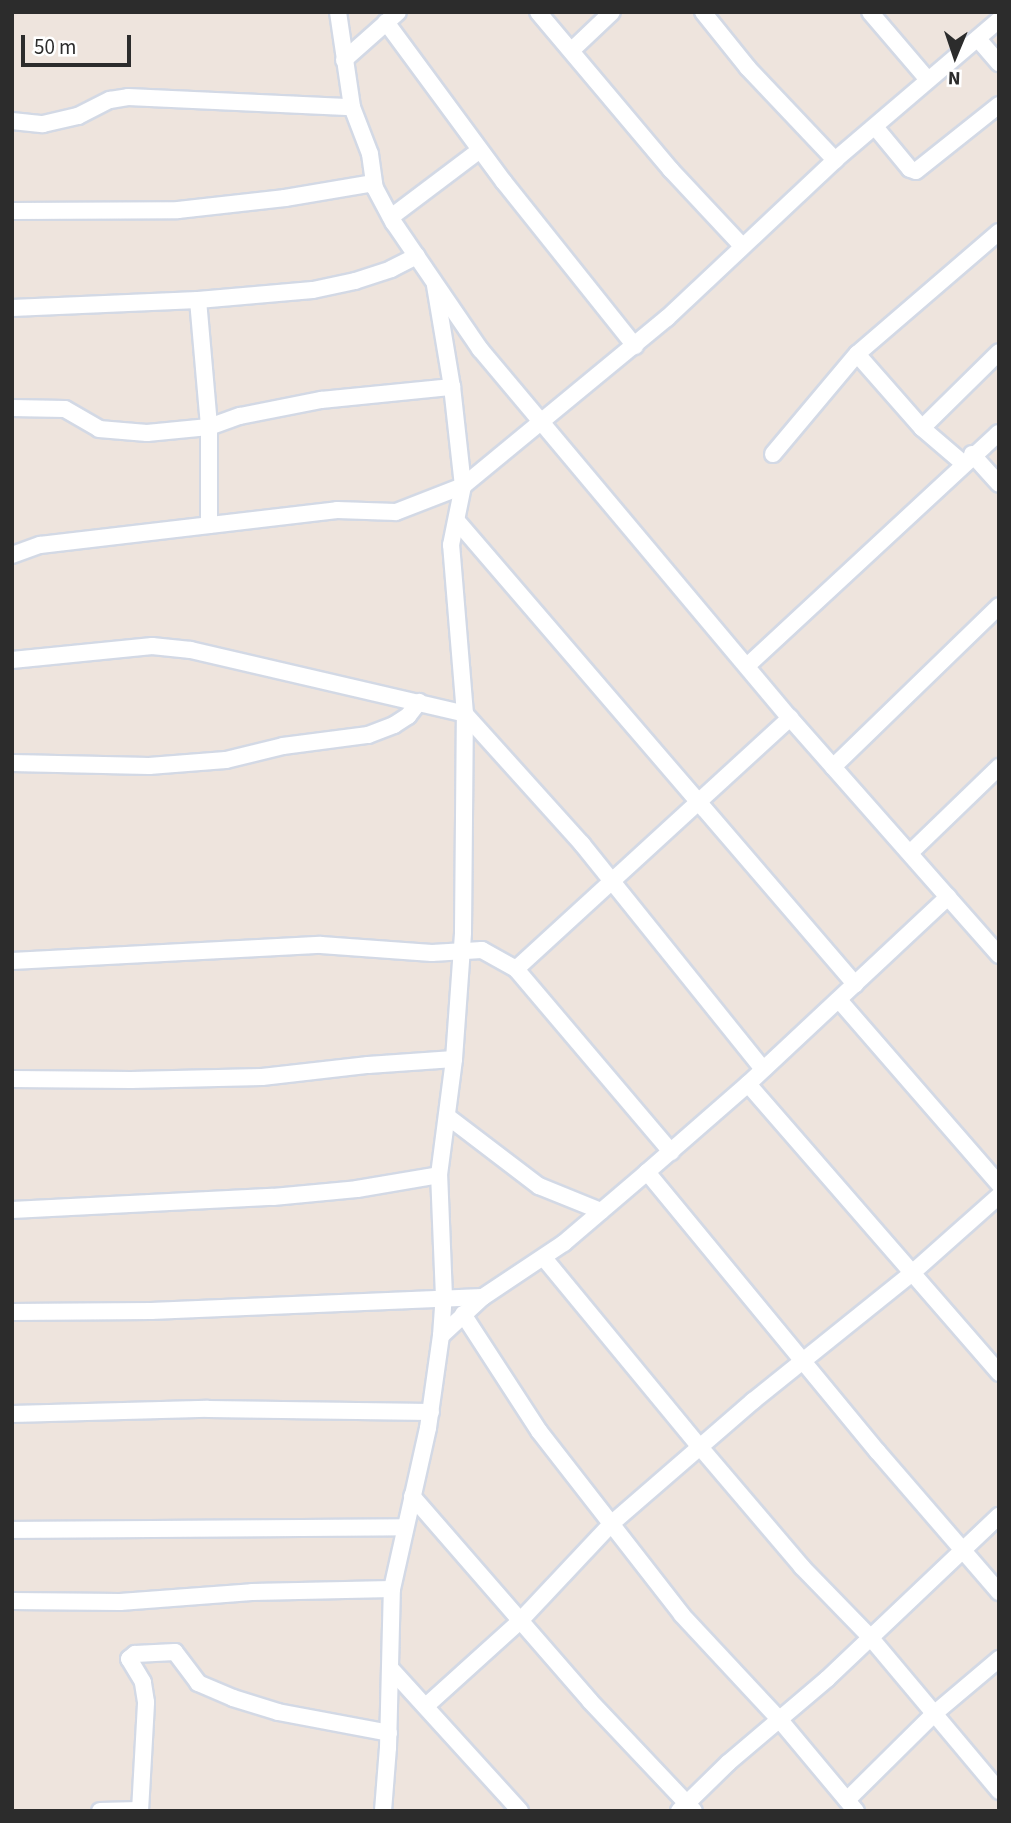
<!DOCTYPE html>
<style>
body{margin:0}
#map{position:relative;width:1011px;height:1823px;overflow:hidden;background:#eee4dd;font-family:"Source Sans 3",sans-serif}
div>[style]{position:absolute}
.roads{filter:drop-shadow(2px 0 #d3d9e5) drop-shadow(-2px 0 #d3d9e5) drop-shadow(0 2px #d3d9e5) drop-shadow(0 -2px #d3d9e5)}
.minor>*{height:16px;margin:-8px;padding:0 8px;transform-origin:8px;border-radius:8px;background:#fff}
span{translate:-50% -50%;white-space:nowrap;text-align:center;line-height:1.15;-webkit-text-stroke:5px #fff;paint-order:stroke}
.frame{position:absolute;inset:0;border:14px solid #2c2c2c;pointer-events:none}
.north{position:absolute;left:920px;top:21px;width:70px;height:70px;-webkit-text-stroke:5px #fff;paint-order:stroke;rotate:182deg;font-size:19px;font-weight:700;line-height:28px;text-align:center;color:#2c2c2c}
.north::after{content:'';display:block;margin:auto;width:24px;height:32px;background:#2c2c2c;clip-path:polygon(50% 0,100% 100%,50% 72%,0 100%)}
.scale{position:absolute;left:21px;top:35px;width:110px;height:32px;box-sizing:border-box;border:4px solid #2c2c2c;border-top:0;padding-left:9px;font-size:21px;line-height:24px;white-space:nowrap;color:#2c2c2c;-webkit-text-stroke:5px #fff;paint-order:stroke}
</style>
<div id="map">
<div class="roads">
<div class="minor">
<i style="left:338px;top:12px;width:96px;rotate:81.6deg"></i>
<i style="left:352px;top:107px;width:50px;rotate:69deg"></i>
<i style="left:370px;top:154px;width:34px;rotate:82deg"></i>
<i style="left:375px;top:188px;width:40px;rotate:62deg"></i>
<i style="left:394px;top:223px;width:153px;rotate:55.7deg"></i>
<i style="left:480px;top:349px;width:482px;rotate:50deg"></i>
<i style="left:790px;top:718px;width:316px;rotate:48.6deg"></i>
<i style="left:538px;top:12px;width:207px;rotate:49.9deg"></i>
<i style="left:671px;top:170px;width:104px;rotate:46.9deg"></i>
<i style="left:703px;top:12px;width:72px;rotate:51.2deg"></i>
<i style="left:748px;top:68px;width:127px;rotate:46.6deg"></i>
<i style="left:870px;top:12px;width:89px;rotate:49.5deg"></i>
<i style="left:386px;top:22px;width:199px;rotate:53.6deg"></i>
<i style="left:504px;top:182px;width:210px;rotate:51.4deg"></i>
<i style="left:978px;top:39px;width:32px;rotate:49deg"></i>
<i style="left:572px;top:50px;width:55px;rotate:-43.5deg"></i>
<i style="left:344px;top:60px;width:72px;rotate:-41.6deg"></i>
<i style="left:12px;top:121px;width:31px;rotate:6deg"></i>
<i style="left:43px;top:124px;width:36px;rotate:-13deg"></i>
<i style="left:78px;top:116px;width:36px;rotate:-27deg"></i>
<i style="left:110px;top:100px;width:18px;rotate:-9deg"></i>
<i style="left:128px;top:97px;width:224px;rotate:2.6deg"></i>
<i style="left:876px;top:128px;width:53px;rotate:50.3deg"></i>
<i style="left:910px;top:169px;width:6px;rotate:18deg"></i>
<i style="left:916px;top:171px;width:106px;rotate:-38.5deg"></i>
<i style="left:12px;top:211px;width:166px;rotate:-0.3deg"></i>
<i style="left:178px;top:210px;width:108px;rotate:-6.4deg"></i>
<i style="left:285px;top:198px;width:90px;rotate:-9.6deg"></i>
<i style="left:391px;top:217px;width:111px;rotate:-37deg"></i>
<i style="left:198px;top:300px;width:127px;rotate:85deg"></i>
<i style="left:209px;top:427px;width:98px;rotate:90deg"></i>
<i style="left:12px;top:308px;width:186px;rotate:-2.5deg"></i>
<i style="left:198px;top:300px;width:115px;rotate:-5deg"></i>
<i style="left:313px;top:290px;width:43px;rotate:-12.1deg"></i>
<i style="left:355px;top:281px;width:38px;rotate:-18deg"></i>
<i style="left:391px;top:269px;width:29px;rotate:-27deg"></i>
<i style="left:12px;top:408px;width:53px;rotate:1.1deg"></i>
<i style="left:65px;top:409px;width:39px;rotate:30deg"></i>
<i style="left:99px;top:429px;width:48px;rotate:4.8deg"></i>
<i style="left:147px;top:433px;width:62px;rotate:-5.5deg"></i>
<i style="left:209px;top:427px;width:33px;rotate:-20deg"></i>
<i style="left:240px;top:416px;width:83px;rotate:-11.2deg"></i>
<i style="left:321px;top:400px;width:132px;rotate:-5.7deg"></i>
<i style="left:922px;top:428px;width:108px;rotate:-44.6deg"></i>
<i style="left:773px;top:454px;width:131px;rotate:-50deg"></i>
<i style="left:972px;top:454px;width:40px;rotate:48deg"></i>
<i style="left:964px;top:464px;width:55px;rotate:-139.4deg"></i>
<i style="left:922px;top:428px;width:98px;rotate:-131.3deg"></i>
<i style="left:857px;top:354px;width:187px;rotate:-40.7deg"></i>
<i style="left:457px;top:521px;width:611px;rotate:49.32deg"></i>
<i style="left:12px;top:555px;width:30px;rotate:-20deg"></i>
<i style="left:40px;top:545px;width:299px;rotate:-6.7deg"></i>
<i style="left:337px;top:510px;width:59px;rotate:1.9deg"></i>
<i style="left:396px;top:512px;width:72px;rotate:-21.2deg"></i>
<i style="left:463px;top:486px;width:264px;rotate:-39.5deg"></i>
<i style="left:667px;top:318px;width:231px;rotate:-43.2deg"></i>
<i style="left:835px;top:160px;width:216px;rotate:-40.5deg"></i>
<i style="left:12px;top:660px;width:141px;rotate:-5.7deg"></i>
<i style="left:152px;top:646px;width:39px;rotate:6deg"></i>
<i style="left:191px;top:650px;width:281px;rotate:13.1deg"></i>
<i style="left:465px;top:714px;width:175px;rotate:48deg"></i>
<i style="left:582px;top:844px;width:289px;rotate:51.2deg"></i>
<i style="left:747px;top:666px;width:343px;rotate:-42.8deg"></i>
<i style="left:12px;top:763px;width:137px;rotate:1.3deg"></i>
<i style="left:149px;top:766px;width:77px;rotate:-4.5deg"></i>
<i style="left:226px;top:760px;width:59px;rotate:-13.8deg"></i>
<i style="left:283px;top:746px;width:86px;rotate:-7.4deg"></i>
<i style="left:368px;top:735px;width:28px;rotate:-21deg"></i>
<i style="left:394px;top:725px;width:17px;rotate:-33deg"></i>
<i style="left:408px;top:716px;width:18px;rotate:-52deg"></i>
<i style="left:833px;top:767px;width:231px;rotate:-44.1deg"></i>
<i style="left:910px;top:853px;width:124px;rotate:-44deg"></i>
<i style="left:12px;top:961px;width:309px;rotate:-3deg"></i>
<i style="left:321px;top:945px;width:111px;rotate:4.1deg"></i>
<i style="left:432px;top:953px;width:50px;rotate:-3.4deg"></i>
<i style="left:482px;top:950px;width:39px;rotate:29deg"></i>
<i style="left:516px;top:969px;width:240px;rotate:49.7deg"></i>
<i style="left:516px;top:969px;width:372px;rotate:-42.5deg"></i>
<i style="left:839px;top:1000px;width:244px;rotate:49deg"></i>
<i style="left:12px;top:1079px;width:119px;rotate:0.5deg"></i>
<i style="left:131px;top:1080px;width:131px;rotate:-1.3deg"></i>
<i style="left:262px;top:1077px;width:107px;rotate:-6.5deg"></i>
<i style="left:368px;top:1065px;width:86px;rotate:-4deg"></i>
<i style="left:748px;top:1084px;width:383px;rotate:49deg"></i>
<i style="left:447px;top:1116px;width:116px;rotate:37.3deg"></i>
<i style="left:539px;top:1186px;width:67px;rotate:22deg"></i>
<i style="left:647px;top:1172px;width:363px;rotate:50.5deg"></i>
<i style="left:878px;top:1452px;width:185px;rotate:49.2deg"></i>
<i style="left:12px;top:1210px;width:261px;rotate:-2.9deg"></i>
<i style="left:273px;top:1197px;width:84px;rotate:-5.4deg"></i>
<i style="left:357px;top:1189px;width:83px;rotate:-9.7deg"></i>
<i style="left:544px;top:1258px;width:245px;rotate:50.5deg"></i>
<i style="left:700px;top:1447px;width:157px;rotate:49.6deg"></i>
<i style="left:802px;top:1567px;width:98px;rotate:45.8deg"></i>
<i style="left:870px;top:1637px;width:201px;rotate:50deg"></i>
<i style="left:12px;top:1312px;width:139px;rotate:-0.4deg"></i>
<i style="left:151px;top:1311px;width:332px;rotate:-2.4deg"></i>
<i style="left:463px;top:1314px;width:140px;rotate:57deg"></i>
<i style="left:539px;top:1431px;width:233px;rotate:52.1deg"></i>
<i style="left:682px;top:1615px;width:142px;rotate:47deg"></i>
<i style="left:779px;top:1719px;width:120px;rotate:50.1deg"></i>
<i style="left:441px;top:1336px;width:57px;rotate:-42.9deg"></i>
<i style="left:483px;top:1297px;width:97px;rotate:-33.7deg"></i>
<i style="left:564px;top:1243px;width:109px;rotate:-40.5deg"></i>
<i style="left:647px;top:1172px;width:134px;rotate:-41.1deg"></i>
<i style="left:748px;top:1084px;width:274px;rotate:-43.1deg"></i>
<i style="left:12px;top:1414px;width:196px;rotate:-1.5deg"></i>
<i style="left:208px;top:1409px;width:223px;rotate:0.8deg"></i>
<i style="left:412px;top:1496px;width:271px;rotate:49deg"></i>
<i style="left:590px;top:1701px;width:151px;rotate:46.6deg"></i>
<i style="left:12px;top:1530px;width:392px;rotate:-0.4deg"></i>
<i style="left:12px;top:1601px;width:108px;rotate:0.5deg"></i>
<i style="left:120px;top:1602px;width:132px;rotate:-4.3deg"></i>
<i style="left:252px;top:1592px;width:140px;rotate:-1.2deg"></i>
<i style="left:391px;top:1669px;width:192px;rotate:47.7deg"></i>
<i style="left:426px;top:1706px;width:127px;rotate:-42.1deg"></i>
<i style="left:520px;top:1621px;width:133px;rotate:-46.8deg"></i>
<i style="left:611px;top:1524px;width:188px;rotate:-40.9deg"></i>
<i style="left:753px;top:1401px;width:203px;rotate:-38.8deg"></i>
<i style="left:911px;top:1274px;width:118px;rotate:-41.6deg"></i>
<i style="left:847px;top:1800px;width:124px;rotate:-44.7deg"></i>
<i style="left:935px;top:1713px;width:84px;rotate:-40.2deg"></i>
<i style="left:100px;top:1811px;width:40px;rotate:-1.4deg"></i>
<i style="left:140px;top:1811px;width:109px;rotate:-86.8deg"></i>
<i style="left:146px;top:1702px;width:20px;rotate:-99deg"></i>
<i style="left:143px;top:1682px;width:27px;rotate:-121deg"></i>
<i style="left:129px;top:1659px;width:8px;rotate:-40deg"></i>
<i style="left:135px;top:1654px;width:40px;rotate:-2.9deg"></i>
<i style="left:175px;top:1652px;width:39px;rotate:53deg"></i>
<i style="left:198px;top:1683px;width:38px;rotate:23deg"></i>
<i style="left:233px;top:1698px;width:47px;rotate:17.3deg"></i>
<i style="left:278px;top:1712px;width:113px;rotate:10.7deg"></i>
<i style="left:383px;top:1811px;width:63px;rotate:-85.5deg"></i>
<i style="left:388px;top:1748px;width:159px;rotate:-88.6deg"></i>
<i style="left:392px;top:1589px;width:165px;rotate:-77.4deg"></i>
<i style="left:428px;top:1428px;width:93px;rotate:-82deg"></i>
<i style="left:441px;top:1336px;width:39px;rotate:-86deg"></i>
<i style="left:444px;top:1297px;width:122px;rotate:-92.3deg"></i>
<i style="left:439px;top:1175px;width:117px;rotate:-82.6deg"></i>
<i style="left:454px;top:1059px;width:127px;rotate:-85.9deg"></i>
<i style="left:463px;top:932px;width:218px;rotate:-89.5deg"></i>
<i style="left:465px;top:714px;width:170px;rotate:-94.7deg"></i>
<i style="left:451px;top:545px;width:60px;rotate:-78.5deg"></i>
<i style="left:463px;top:486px;width:100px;rotate:-96.3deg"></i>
<i style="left:452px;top:387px;width:103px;rotate:-99.5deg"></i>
<i style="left:679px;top:1811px;width:69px;rotate:-44.4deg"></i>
<i style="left:728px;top:1763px;width:130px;rotate:-40.3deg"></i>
<i style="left:827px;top:1679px;width:237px;rotate:-43.5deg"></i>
</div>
</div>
<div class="frame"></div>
<div class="north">N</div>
<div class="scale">50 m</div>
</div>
